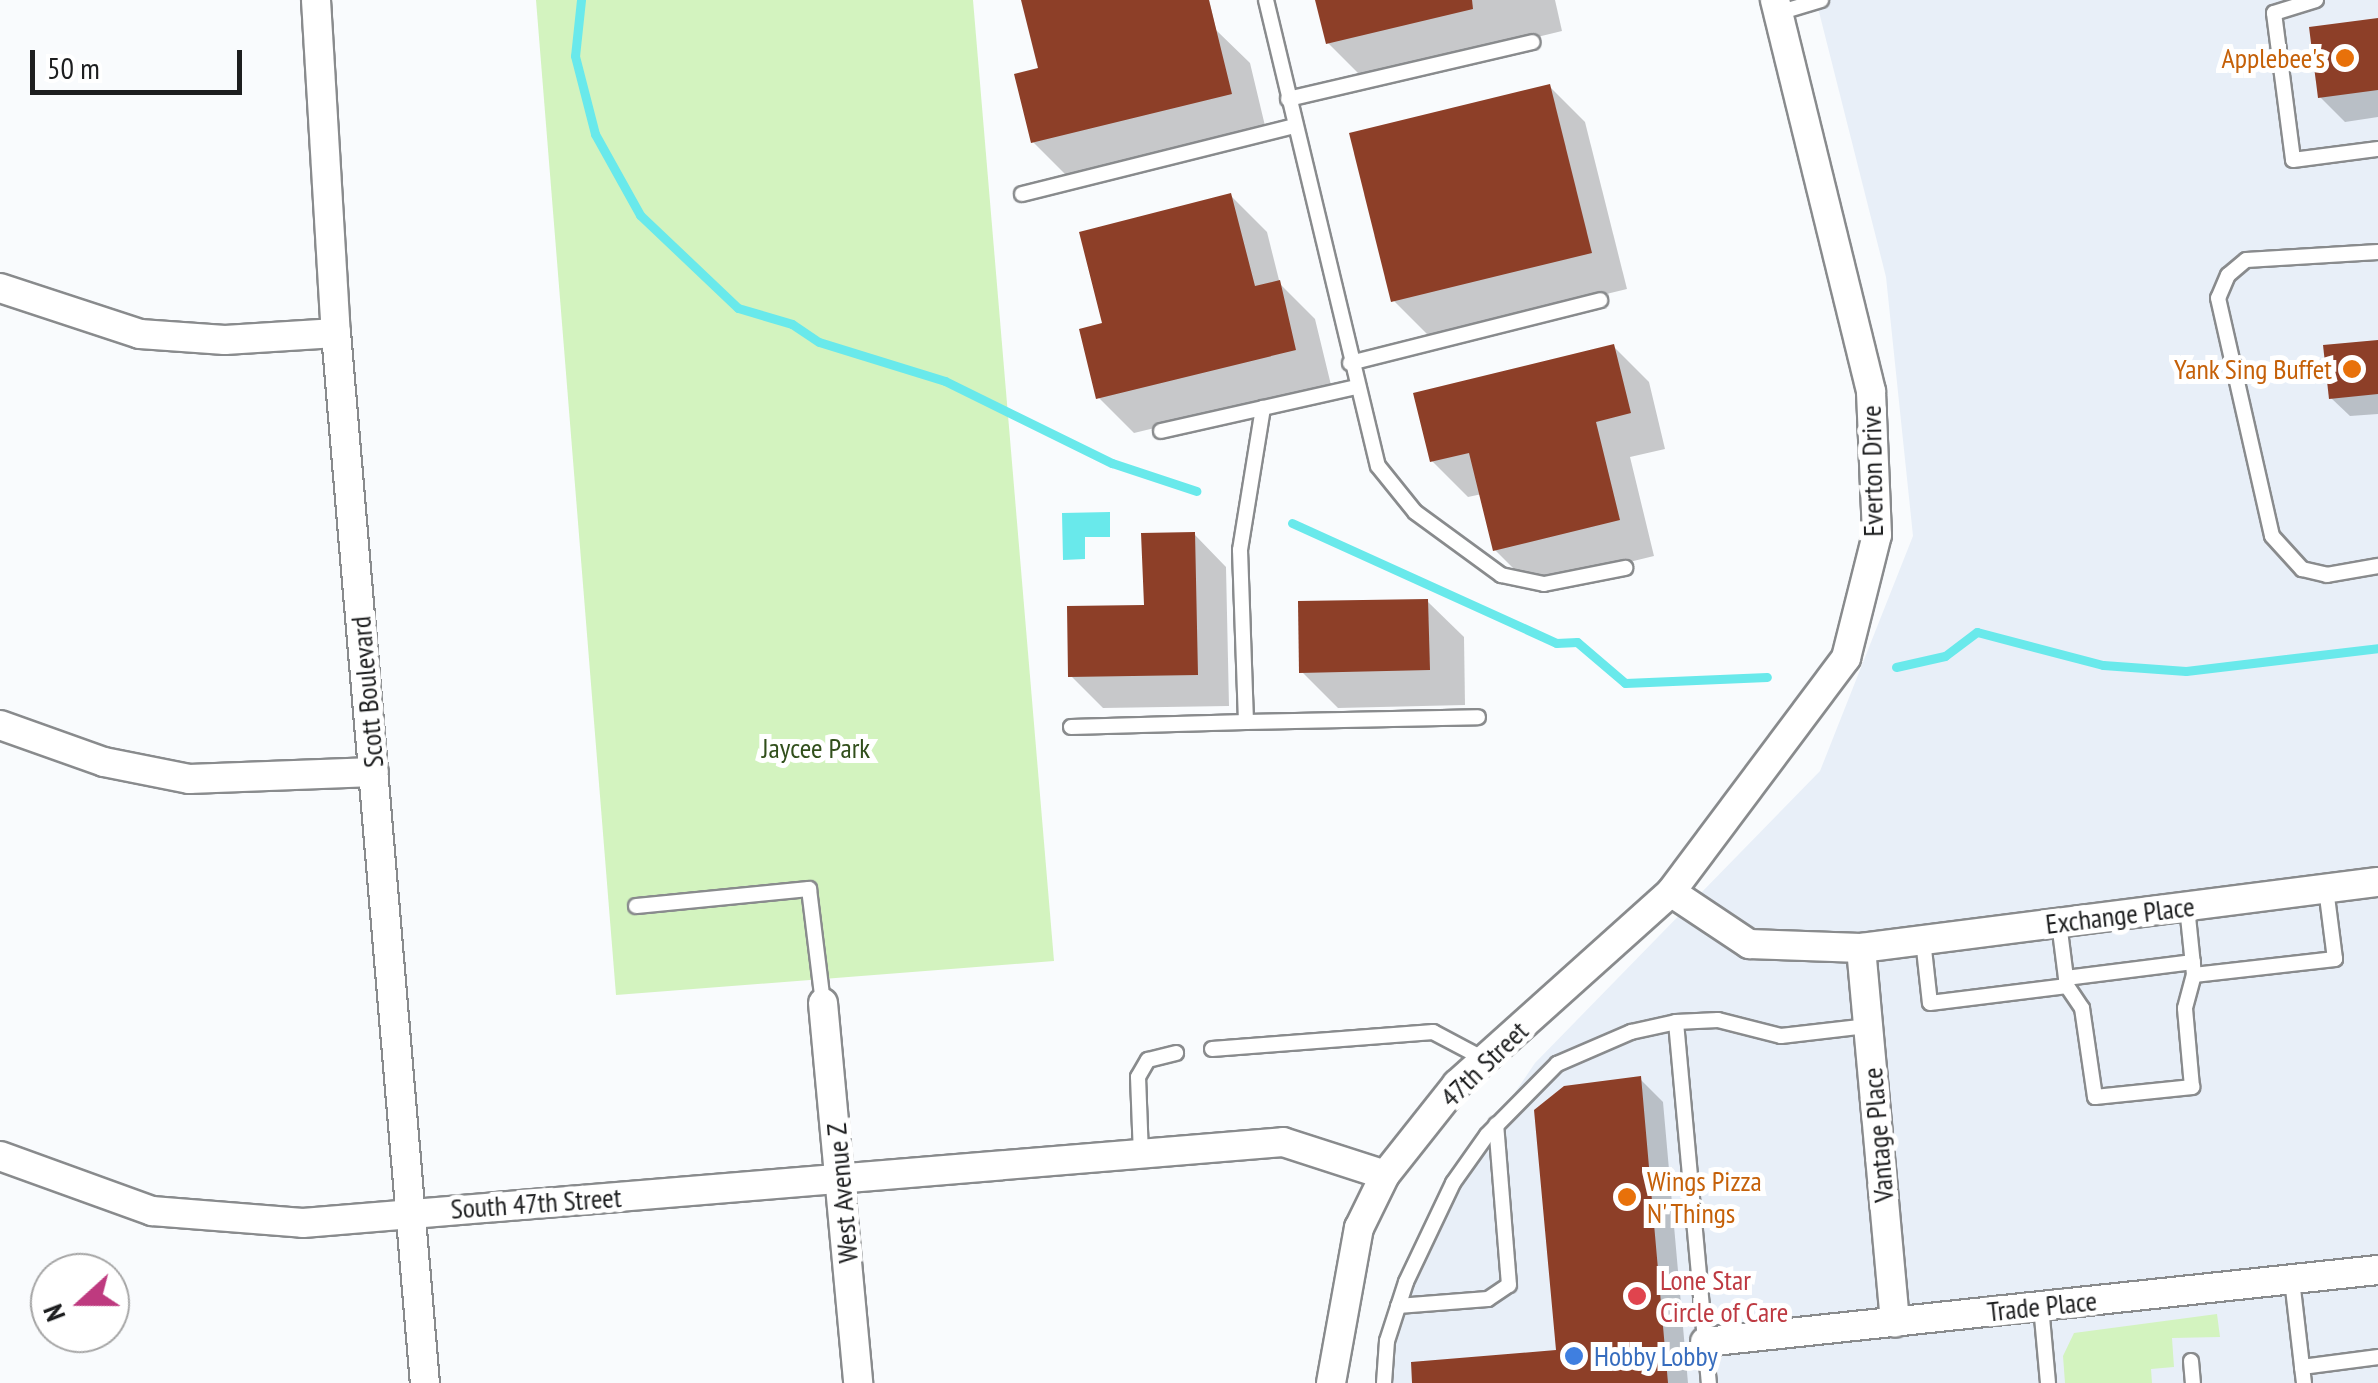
<!DOCTYPE html>
<style>
body{margin:0}
#map{position:relative;width:2378px;height:1383px;overflow:hidden;background:#f9fbfd;font-family:"PT Sans Narrow",sans-serif}
div>[style]{position:absolute}
.built>*{inset:0;background:#e8eff8}
.green>*{inset:0;background:#d3f3bf}
.water>*{inset:0;background:#69e9eb}
.shadow>*{inset:0;background:#0003}
.stream>*{height:9px;margin:-4.5px;padding:0 4.5px;transform-origin:4.5px;border-radius:4.5px;background:#69e9eb}
.building>*{inset:0;background:#8d3f28}
.roads{filter:drop-shadow(2px 0 #898b8d) drop-shadow(-2px 0 #898b8d) drop-shadow(0 2px #898b8d) drop-shadow(0 -2px #898b8d)}
.lane>*{height:14px;margin:-7px;padding:0 7px;transform-origin:7px;border-radius:7px;background:#fff}
.street>*{height:28px;margin:-14px;padding:0 14px;transform-origin:14px;border-radius:14px;background:#fff}
.dots>*{width:28px;height:28px;translate:-50% -50%;box-sizing:border-box;border:5px solid #fff;border-radius:50%}
span{translate:-50% -50%;white-space:nowrap;text-align:center;line-height:1.15;-webkit-text-stroke:10px #fff;paint-order:stroke}
.food-label{font-size:28px;color:#c56008}
.right{translate:-100% -50%;text-align:right}
.left{translate:0 -50%;text-align:left}
.street-label{font-size:28px;color:#1d1e1f}
.park-label{font-size:28px;color:#314f1b}
.health-label{font-size:28px;color:#be3a42}
.shop-label{font-size:28px;color:#366cbe}
.north{position:absolute;left:30px;top:1253px;width:100px;height:100px;box-sizing:border-box;background:#fff;border:2px solid #a5a5a5;border-radius:50%;rotate:249deg;font-size:28px;font-weight:700;line-height:40px;text-align:center;color:#1d1e1f}
.north::after{content:'';display:block;margin:auto;width:35px;height:45px;background:#be3a7f;clip-path:polygon(50% 0,100% 100%,50% 72%,0 100%)}
.scale{position:absolute;left:30px;top:50px;width:212px;height:45px;box-sizing:border-box;border:5px solid #1d1e1f;border-top:0;padding-left:12px;font-size:30px;line-height:35px;white-space:nowrap;color:#1d1e1f;-webkit-text-stroke:8px #fff;paint-order:stroke}
</style>
<div id="map">
<div class="built">
<i style="clip-path:polygon(1816px 0,2378px 0,2378px 1383px,1380px 1383px,1427px 1223px,1535px 1063px,1820px 771px,1913px 536px,1886px 277px)"></i>
</div>
<div class="green">
<i style="clip-path:polygon(536px 0,973px 0,1054px 961px,616px 995px)"></i>
<i style="clip-path:polygon(2217px 1314px,2220px 1337px,2172px 1338px,2174px 1367px,2151px 1369px,2152px 1383px,2065px 1383px,2063px 1356px,2074px 1333px)"></i>
</div>
<div class="water">
<i style="clip-path:polygon(1110px 512px,1110px 537px,1085px 537px,1085px 559px,1063px 560px,1062px 513px)"></i>
</div>
<div class="shadow">
<i style="clip-path:polygon(1024px 0,1209px 0,1216px 30px,1250px 63px,1266px 130px,1069px 178px,1033px 142px,1041px 70px)"></i>
<i style="clip-path:polygon(1318px 0,1555px 0,1562px 31px,1364px 79px,1328px 43px)"></i>
<i style="clip-path:polygon(2378px 20px,2378px 117px,2345px 122px,2320px 97px)"></i>
<i style="clip-path:polygon(1549px 86px,1585px 122px,1627px 289px,1430px 337px,1394px 301px)"></i>
<i style="clip-path:polygon(1231px 196px,1267px 232px,1280px 284px,1315px 319px,1331px 385px,1134px 433px,1098px 397px)"></i>
<i style="clip-path:polygon(2378px 342px,2378px 414px,2350px 416px,2331px 398px)"></i>
<i style="clip-path:polygon(1613px 346px,1649px 382px,1665px 449px,1630px 457px,1654px 556px,1531px 586px,1495px 550px,1482px 494px,1468px 497px,1432px 461px)"></i>
<i style="clip-path:polygon(1194px 534px,1226px 567px,1229px 706px,1103px 708px,1071px 676px,1146px 607px)"></i>
<i style="clip-path:polygon(1427px 601px,1464px 637px,1465px 705px,1338px 708px,1302px 672px)"></i>
<i style="clip-path:polygon(1640px 1079px,1663px 1102px,1688px 1383px,1415px 1383px,1558px 1352px)"></i>
</div>
<div class="stream">
<i style="left:581px;top:0;width:56px;rotate:96.1deg"></i>
<i style="left:575px;top:56px;width:81px;rotate:75.6deg"></i>
<i style="left:595px;top:134px;width:93px;rotate:60.9deg"></i>
<i style="left:640px;top:215px;width:135px;rotate:43.5deg"></i>
<i style="left:738px;top:308px;width:56px;rotate:16.5deg"></i>
<i style="left:792px;top:324px;width:32px;rotate:34deg"></i>
<i style="left:819px;top:342px;width:132px;rotate:17.2deg"></i>
<i style="left:945px;top:381px;width:186px;rotate:26.2deg"></i>
<i style="left:1112px;top:463px;width:89px;rotate:18.4deg"></i>
<i style="left:1292px;top:523px;width:290px;rotate:24.4deg"></i>
<i style="left:1556px;top:643px;width:21px;rotate:-3deg"></i>
<i style="left:1577px;top:642px;width:63px;rotate:40.5deg"></i>
<i style="left:1625px;top:683px;width:142px;rotate:-2.4deg"></i>
<i style="left:1896px;top:667px;width:50px;rotate:-12.7deg"></i>
<i style="left:1945px;top:656px;width:40px;rotate:-37deg"></i>
<i style="left:1977px;top:632px;width:130px;rotate:14.7deg"></i>
<i style="left:2103px;top:665px;width:83px;rotate:4.1deg"></i>
<i style="left:2186px;top:671px;width:193px;rotate:-6.8deg"></i>
</div>
<div class="building">
<i style="clip-path:polygon(1021px 0,1209px 0,1232px 94px,1031px 143px,1014px 74px,1038px 68px)"></i>
<i style="clip-path:polygon(1315px 0,1472px 0,1473px 9px,1326px 44px)"></i>
<i style="clip-path:polygon(2378px 18px,2378px 90px,2318px 98px,2309px 27px)"></i>
<i style="clip-path:polygon(1550px 84px,1592px 253px,1391px 302px,1349px 133px)"></i>
<i style="clip-path:polygon(1231px 193px,1255px 286px,1280px 280px,1296px 350px,1096px 399px,1079px 329px,1102px 323px,1079px 232px)"></i>
<i style="clip-path:polygon(2378px 340px,2378px 394px,2329px 399px,2323px 345px)"></i>
<i style="clip-path:polygon(1614px 344px,1631px 413px,1596px 422px,1620px 520px,1493px 551px,1469px 453px,1430px 462px,1413px 393px)"></i>
<i style="clip-path:polygon(1195px 532px,1198px 675px,1068px 677px,1067px 606px,1144px 605px,1141px 533px)"></i>
<i style="clip-path:polygon(1428px 599px,1430px 670px,1299px 673px,1298px 601px)"></i>
<i style="clip-path:polygon(1641px 1076px,1668px 1383px,1412px 1383px,1411px 1362px,1556px 1350px,1534px 1110px,1564px 1086px)"></i>
</div>
<div class="roads">
<div class="lane">
<i style="left:1266px;top:0;width:479px;rotate:76.5deg"></i>
<i style="left:1378px;top:466px;width:59px;rotate:51.2deg"></i>
<i style="left:1415px;top:512px;width:107px;rotate:36.2deg"></i>
<i style="left:1501px;top:575px;width:44px;rotate:11.8deg"></i>
<i style="left:1544px;top:584px;width:83px;rotate:-11.2deg"></i>
<i style="left:2316px;top:0;width:44px;rotate:162.8deg"></i>
<i style="left:2274px;top:13px;width:148px;rotate:82.6deg"></i>
<i style="left:2293px;top:160px;width:86px;rotate:-7.4deg"></i>
<i style="left:1778px;top:13px;width:45px;rotate:-16.8deg"></i>
<i style="left:1288px;top:99px;width:251px;rotate:-13.1deg"></i>
<i style="left:1022px;top:194px;width:280px;rotate:-14deg"></i>
<i style="left:2378px;top:252px;width:132px;rotate:176.5deg"></i>
<i style="left:2246px;top:260px;width:23px;rotate:140deg"></i>
<i style="left:2228px;top:275px;width:25px;rotate:113deg"></i>
<i style="left:2218px;top:298px;width:244px;rotate:77.2deg"></i>
<i style="left:2272px;top:536px;width:45px;rotate:47.7deg"></i>
<i style="left:2302px;top:569px;width:26px;rotate:13deg"></i>
<i style="left:2327px;top:575px;width:52px;rotate:-10deg"></i>
<i style="left:1350px;top:363px;width:258px;rotate:-14.1deg"></i>
<i style="left:1161px;top:431px;width:200px;rotate:-12.7deg"></i>
<i style="left:1246px;top:722px;width:232px;rotate:-1.2deg"></i>
<i style="left:1071px;top:727px;width:175px;rotate:-1.6deg"></i>
<i style="left:1246px;top:722px;width:172px;rotate:-92deg"></i>
<i style="left:1240px;top:550px;width:144px;rotate:-80.8deg"></i>
<i style="left:636px;top:906px;width:174px;rotate:-5.6deg"></i>
<i style="left:809px;top:889px;width:115px;rotate:83deg"></i>
<i style="left:2187px;top:907px;width:68px;rotate:84.1deg"></i>
<i style="left:2194px;top:975px;width:142px;rotate:-6.5deg"></i>
<i style="left:2335px;top:959px;width:71px;rotate:-97.3deg"></i>
<i style="left:1923px;top:940px;width:63px;rotate:83.7deg"></i>
<i style="left:1930px;top:1003px;width:138px;rotate:-7.1deg"></i>
<i style="left:2067px;top:986px;width:64px;rotate:-97.2deg"></i>
<i style="left:2066px;top:978px;width:128px;rotate:-7.2deg"></i>
<i style="left:2067px;top:986px;width:27px;rotate:56deg"></i>
<i style="left:2082px;top:1008px;width:90px;rotate:81.7deg"></i>
<i style="left:2095px;top:1097px;width:98px;rotate:-5.9deg"></i>
<i style="left:2192px;top:1087px;width:79px;rotate:-95.1deg"></i>
<i style="left:2185px;top:1008px;width:34px;rotate:-75deg"></i>
<i style="left:1676px;top:1022px;width:363px;rotate:84.8deg"></i>
<i style="left:1212px;top:1049px;width:222px;rotate:-4.4deg"></i>
<i style="left:1433px;top:1032px;width:58px;rotate:27.9deg"></i>
<i style="left:1141px;top:1155px;width:78px;rotate:-92.2deg"></i>
<i style="left:1138px;top:1077px;width:20px;rotate:-60deg"></i>
<i style="left:1148px;top:1060px;width:29px;rotate:-14deg"></i>
<i style="left:2292px;top:1280px;width:88px;rotate:83.4deg"></i>
<i style="left:1398px;top:1306px;width:90px;rotate:-4.4deg"></i>
<i style="left:1488px;top:1299px;width:25px;rotate:-34deg"></i>
<i style="left:1509px;top:1285px;width:161px;rotate:-94.6deg"></i>
<i style="left:2041px;top:1306px;width:77px;rotate:84.8deg"></i>
<i style="left:2191px;top:1361px;width:22px;rotate:85deg"></i>
<i style="left:1384px;top:1383px;width:42px;rotate:-85.9deg"></i>
<i style="left:1387px;top:1341px;width:62px;rotate:-72.1deg"></i>
<i style="left:1406px;top:1282px;width:110px;rotate:-64.6deg"></i>
<i style="left:1453px;top:1183px;width:59px;rotate:-54.7deg"></i>
<i style="left:1487px;top:1135px;width:100px;rotate:-45.4deg"></i>
<i style="left:1557px;top:1064px;width:81px;rotate:-23.4deg"></i>
<i style="left:1631px;top:1032px;width:46px;rotate:-12.5deg"></i>
<i style="left:1676px;top:1022px;width:42px;rotate:-2.7deg"></i>
<i style="left:1718px;top:1020px;width:65px;rotate:14.3deg"></i>
<i style="left:1781px;top:1036px;width:88px;rotate:-6.6deg"></i>
<i style="left:2304px;top:1383px;width:16px;rotate:-97deg"></i>
<i style="left:2302px;top:1367px;width:77px;rotate:-7.5deg"></i>
</div>
<div class="street">
<i style="left:316px;top:0;width:334px;rotate:86.6deg"></i>
<i style="left:336px;top:333px;width:1054px;rotate:85.16deg"></i>
<i style="left:0;top:288px;width:147px;rotate:18.2deg"></i>
<i style="left:140px;top:334px;width:85px;rotate:4deg"></i>
<i style="left:225px;top:340px;width:111px;rotate:-3.6deg"></i>
<i style="left:0;top:725px;width:110px;rotate:19.6deg"></i>
<i style="left:104px;top:762px;width:87px;rotate:11.3deg"></i>
<i style="left:189px;top:779px;width:185px;rotate:-2.2deg"></i>
<i style="left:1671px;top:892px;width:94px;rotate:33.7deg"></i>
<i style="left:1749px;top:944px;width:112px;rotate:2deg"></i>
<i style="left:1861px;top:948px;width:521px;rotate:-7.28deg"></i>
<i style="left:1861px;top:948px;width:376px;rotate:84.8deg"></i>
<i style="left:823px;top:1003px;width:382px;rotate:84.7deg"></i>
<i style="left:0;top:1156px;width:162px;rotate:19.9deg"></i>
<i style="left:152px;top:1211px;width:151px;rotate:4.5deg"></i>
<i style="left:303px;top:1223px;width:983px;rotate:-4.72deg"></i>
<i style="left:1283px;top:1142px;width:107px;rotate:17.9deg"></i>
<i style="left:1705px;top:1342px;width:677px;rotate:-6.11deg"></i>
<i style="left:1331px;top:1383px;width:158px;rotate:-79.8deg"></i>
<i style="left:1359px;top:1228px;width:59px;rotate:-63.9deg"></i>
<i style="left:1385px;top:1175px;width:116px;rotate:-51.6deg"></i>
<i style="left:1457px;top:1084px;width:288px;rotate:-41.9deg"></i>
<i style="left:1671px;top:892px;width:292px;rotate:-53.2deg"></i>
<i style="left:1846px;top:658px;width:127px;rotate:-75.9deg"></i>
<i style="left:1877px;top:535px;width:144px;rotate:-92.4deg"></i>
<i style="left:1871px;top:391px;width:403px;rotate:-103.8deg"></i>
</div>
</div>
<div class="dots">
<i style="left:2345px;top:58px;background:#e8710a"></i>
<i style="left:2352px;top:369px;background:#e8710a"></i>
<i style="left:1627px;top:1197px;background:#e8710a"></i>
<i style="left:1637px;top:1296px;background:#e0444e"></i>
<i style="left:1574px;top:1356px;background:#3f7fe0"></i>
</div>
<div class="food-label">
<span class="right" style="left:2325px;top:58px">Applebee's</span>
<span class="right" style="left:2332px;top:369px">Yank Sing Buffet</span>
<span class="left" style="left:1647px;top:1197px">Wings Pizza<br>N' Things</span>
</div>
<div class="street-label">
<span style="left:1872px;top:471px;rotate:-91deg">Everton Drive</span>
<span style="left:367px;top:692px;rotate:-95deg">Scott Boulevard</span>
<span style="left:2120px;top:915px;rotate:-7deg">Exchange Place</span>
<span style="left:1484px;top:1064px;rotate:-44deg">47th Street</span>
<span style="left:1878px;top:1135px;rotate:-95deg">Vantage Place</span>
<span style="left:842px;top:1193px;rotate:-95deg">West Avenue Z</span>
<span style="left:536px;top:1203px;rotate:-4deg">South 47th Street</span>
<span style="left:2042px;top:1306px;rotate:-6deg">Trade Place</span>
</div>
<div class="park-label">
<span style="left:816px;top:748px">Jaycee Park</span>
</div>
<div class="health-label">
<span class="left" style="left:1660px;top:1296px">Lone Star<br>Circle of Care</span>
</div>
<div class="shop-label">
<span class="left" style="left:1594px;top:1356px">Hobby Lobby</span>
</div>
<div class="north">N</div>
<div class="scale">50 m</div>
</div>
